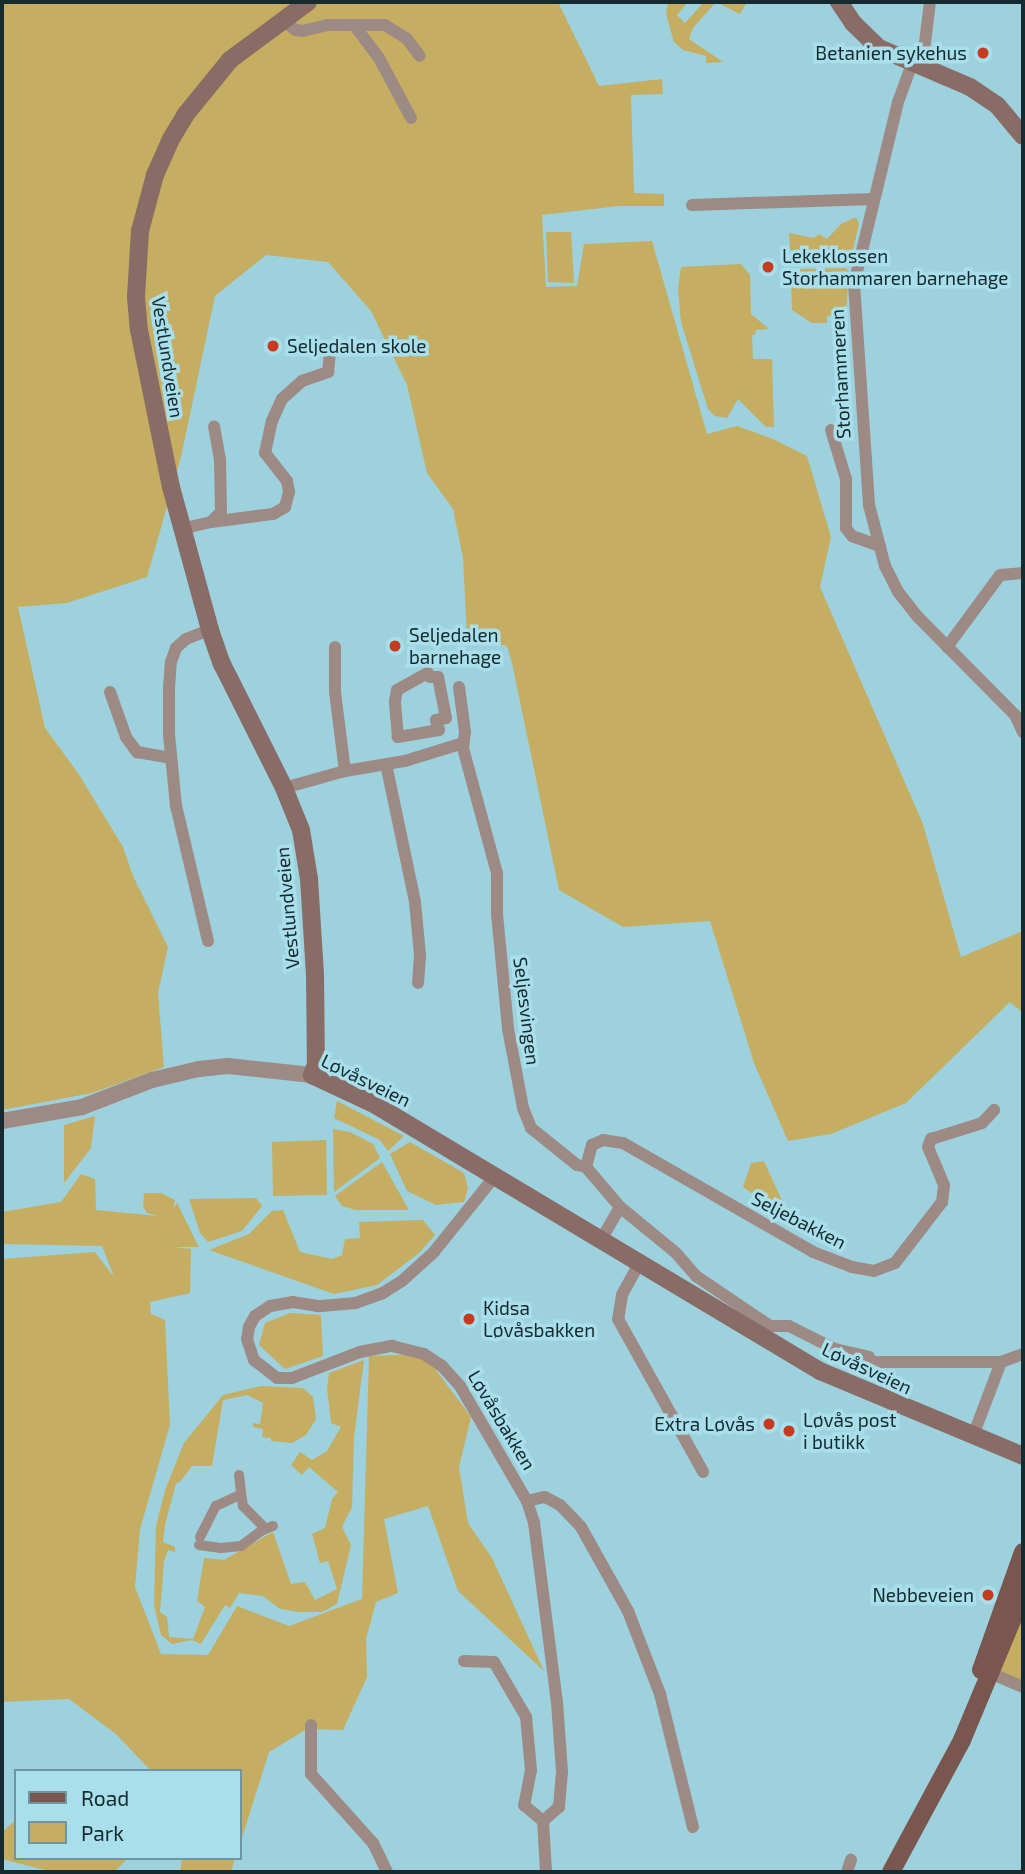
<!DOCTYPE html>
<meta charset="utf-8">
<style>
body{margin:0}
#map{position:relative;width:1025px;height:1874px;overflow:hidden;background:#9dd1dd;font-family:"Exo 2",sans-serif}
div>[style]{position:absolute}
.green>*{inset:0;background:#c5ae61}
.pedestrian>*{height:10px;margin:-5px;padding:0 5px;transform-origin:5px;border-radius:5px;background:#9e8a85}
.minor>*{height:12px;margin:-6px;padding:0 6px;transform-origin:6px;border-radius:6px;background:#9e8a85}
.tertiary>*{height:16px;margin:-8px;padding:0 8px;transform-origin:8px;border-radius:8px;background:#9e8a85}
.secondary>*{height:18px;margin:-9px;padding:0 9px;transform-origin:9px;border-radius:9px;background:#896c65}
.primary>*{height:18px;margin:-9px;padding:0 9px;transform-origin:9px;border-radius:9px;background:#79564e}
.dots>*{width:19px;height:19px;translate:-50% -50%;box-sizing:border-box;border:4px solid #a9deeb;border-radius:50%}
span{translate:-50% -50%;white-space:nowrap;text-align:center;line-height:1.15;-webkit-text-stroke:7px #a9deeb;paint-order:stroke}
.poi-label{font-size:19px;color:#152b2f}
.right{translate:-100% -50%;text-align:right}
.left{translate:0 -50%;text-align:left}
.street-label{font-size:19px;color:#152b2f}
.frame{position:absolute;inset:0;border:4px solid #152b2f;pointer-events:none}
.legend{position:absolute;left:14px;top:1769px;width:228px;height:91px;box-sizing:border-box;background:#a9deeb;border:2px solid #6e96a0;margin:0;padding:9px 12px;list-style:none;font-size:21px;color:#152b2f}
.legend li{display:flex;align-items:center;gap:14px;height:35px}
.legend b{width:35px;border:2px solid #6e96a0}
</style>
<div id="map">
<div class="green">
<i style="clip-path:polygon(2px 2px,558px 2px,599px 86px,662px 79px,663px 94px,631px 95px,634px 193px,664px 194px,664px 206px,619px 206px,542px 215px,546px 287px,577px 286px,584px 244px,652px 241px,707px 434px,737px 426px,773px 439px,807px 456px,831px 537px,820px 587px,923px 824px,961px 957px,1023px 931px,1023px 1013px,1010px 1002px,906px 1103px,831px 1134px,788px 1141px,754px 1063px,710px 921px,623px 927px,559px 890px,512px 663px,507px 646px,467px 637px,463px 558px,453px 509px,427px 473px,407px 385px,371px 311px,328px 262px,266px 255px,215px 296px,181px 457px,147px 577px,67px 603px,18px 607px,45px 728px,78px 773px,123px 847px,133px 876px,168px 947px,158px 993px,164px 1067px,92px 1093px,2px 1110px)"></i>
<i style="clip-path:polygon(668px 2px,688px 2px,677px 15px,685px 23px,704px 2px,747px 2px,740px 14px,716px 2px,693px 28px,689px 39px,723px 62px,706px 63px,706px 56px,683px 50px,674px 42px,666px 14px)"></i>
<i style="clip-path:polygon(856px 217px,859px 224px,852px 254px,847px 259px,804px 261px,790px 249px,789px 233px,814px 238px,819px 234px,827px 239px,841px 224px)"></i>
<i style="clip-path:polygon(546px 232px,571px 232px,574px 283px,548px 282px)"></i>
<i style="clip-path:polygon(741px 264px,750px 275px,751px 314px,769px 329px,756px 330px,755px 335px,752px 335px,753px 359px,772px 359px,774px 427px,766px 427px,738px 399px,727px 418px,715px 416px,708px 409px,681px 322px,678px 289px,681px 267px)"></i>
<i style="clip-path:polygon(846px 268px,849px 272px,845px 326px,840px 326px,839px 315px,827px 316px,827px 323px,812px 323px,792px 310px,791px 278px,801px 269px)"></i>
<i style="clip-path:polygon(337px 1101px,404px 1136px,388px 1151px,380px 1140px,334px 1118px)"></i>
<i style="clip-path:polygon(95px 1116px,91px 1148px,64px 1183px,64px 1125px)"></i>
<i style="clip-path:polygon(333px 1129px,350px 1132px,373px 1144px,380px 1158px,334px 1192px)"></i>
<i style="clip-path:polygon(326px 1140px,327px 1195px,273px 1196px,272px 1142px)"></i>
<i style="clip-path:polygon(410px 1142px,464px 1173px,468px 1188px,464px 1202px,436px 1205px,407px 1191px,390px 1154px)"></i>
<i style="clip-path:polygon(764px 1161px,783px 1203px,776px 1210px,743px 1187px,751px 1163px)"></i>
<i style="clip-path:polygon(382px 1162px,409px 1210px,356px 1210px,342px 1206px,335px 1196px)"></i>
<i style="clip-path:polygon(81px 1174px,95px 1179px,96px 1210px,158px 1216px,147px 1213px,143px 1206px,144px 1193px,161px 1193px,175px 1200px,173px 1209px,177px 1203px,199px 1247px,172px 1247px,191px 1249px,190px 1293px,150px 1302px,151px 1314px,165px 1320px,170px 1425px,140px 1529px,135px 1587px,161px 1654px,208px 1655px,237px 1606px,289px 1626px,362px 1599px,369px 1356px,424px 1354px,471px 1417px,459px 1467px,468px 1523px,492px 1558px,544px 1671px,458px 1591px,428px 1506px,384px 1519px,398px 1593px,376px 1602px,366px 1639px,367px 1677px,343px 1730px,307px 1729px,269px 1752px,240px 1844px,240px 1771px,151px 1771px,117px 1735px,69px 1699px,2px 1702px,2px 1259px,95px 1252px,114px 1277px,102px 1246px,2px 1244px,2px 1212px,61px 1202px)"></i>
<i style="clip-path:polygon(256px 1198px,262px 1206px,242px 1231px,208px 1242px,200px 1233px,189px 1199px)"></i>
<i style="clip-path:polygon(283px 1210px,300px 1252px,332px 1259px,342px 1255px,345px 1239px,360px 1238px,359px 1222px,423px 1220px,435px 1235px,419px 1253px,377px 1285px,334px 1294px,209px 1250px,249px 1234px,272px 1211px)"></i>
<i style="clip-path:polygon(290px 1313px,321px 1315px,323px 1356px,285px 1369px,259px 1345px,265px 1323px)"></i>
<i style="clip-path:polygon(364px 1360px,354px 1438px,352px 1507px,342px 1527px,351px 1545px,337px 1604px,322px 1612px,299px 1612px,280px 1609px,263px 1596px,239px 1593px,230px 1608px,225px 1605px,201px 1644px,192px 1640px,172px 1644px,161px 1635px,154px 1605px,156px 1526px,165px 1490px,184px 1443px,223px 1395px,261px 1386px,303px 1388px,313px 1397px,316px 1419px,306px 1435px,292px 1443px,271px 1441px,271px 1438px,262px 1437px,263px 1429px,253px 1427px,253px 1423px,260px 1424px,263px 1403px,247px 1395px,223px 1400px,212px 1466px,192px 1466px,180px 1482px,176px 1483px,165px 1525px,163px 1542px,175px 1547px,175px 1552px,168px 1550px,164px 1561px,160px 1612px,167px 1617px,169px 1637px,193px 1639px,205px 1607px,197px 1601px,204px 1558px,224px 1560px,273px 1532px,291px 1584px,305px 1582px,315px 1600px,337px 1589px,328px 1561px,320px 1563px,312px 1534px,325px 1528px,332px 1499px,338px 1492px,309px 1467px,302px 1475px,291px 1465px,300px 1452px,312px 1460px,327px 1451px,341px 1427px,331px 1423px,327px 1388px,329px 1373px)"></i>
<i style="clip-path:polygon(1023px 1594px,1023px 1687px,992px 1673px)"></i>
<i style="clip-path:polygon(16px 1820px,16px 1858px,128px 1858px,114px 1872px,53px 1872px,2px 1859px,2px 1832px)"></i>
<i style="clip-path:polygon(182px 1858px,235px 1858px,231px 1872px,180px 1872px)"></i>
</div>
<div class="pedestrian">
<i style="left:239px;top:1475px;width:31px;rotate:83deg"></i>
<i style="left:243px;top:1506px;width:31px;rotate:45deg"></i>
<i style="left:200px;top:1537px;width:35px;rotate:-63deg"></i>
<i style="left:216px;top:1506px;width:26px;rotate:-25deg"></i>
<i style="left:199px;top:1545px;width:22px;rotate:8deg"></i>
<i style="left:221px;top:1548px;width:20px;rotate:-6deg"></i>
<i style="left:241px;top:1546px;width:25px;rotate:-37deg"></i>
<i style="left:261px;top:1531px;width:13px;rotate:-23deg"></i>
</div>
<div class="minor">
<i style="left:282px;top:19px;width:17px;rotate:40deg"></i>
<i style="left:295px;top:30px;width:7px;rotate:8deg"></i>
<i style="left:302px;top:31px;width:27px;rotate:-13deg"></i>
<i style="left:328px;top:25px;width:57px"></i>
<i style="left:385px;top:25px;width:26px;rotate:32deg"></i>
<i style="left:407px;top:39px;width:21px;rotate:53deg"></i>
<i style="left:354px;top:25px;width:41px;rotate:52.9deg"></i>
<i style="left:379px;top:58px;width:68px;rotate:61.9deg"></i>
<i style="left:912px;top:64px;width:40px;rotate:110.2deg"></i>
<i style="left:898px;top:102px;width:187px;rotate:103.6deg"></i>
<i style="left:854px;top:284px;width:222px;rotate:86.1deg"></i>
<i style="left:869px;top:505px;width:63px;rotate:75.3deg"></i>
<i style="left:885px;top:566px;width:30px;rotate:63deg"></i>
<i style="left:899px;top:593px;width:31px;rotate:52deg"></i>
<i style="left:918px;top:617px;width:138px;rotate:45.3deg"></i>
<i style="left:1015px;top:715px;width:19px;rotate:65deg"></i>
<i style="left:922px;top:67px;width:65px;rotate:-83deg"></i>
<i style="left:692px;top:205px;width:181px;rotate:-1.9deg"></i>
<i style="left:831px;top:430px;width:51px;rotate:73deg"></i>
<i style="left:846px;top:479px;width:49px;rotate:90deg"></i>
<i style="left:846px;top:528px;width:10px;rotate:53deg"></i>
<i style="left:852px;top:536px;width:30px;rotate:20deg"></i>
<i style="left:211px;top:522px;width:63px;rotate:-7.4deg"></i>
<i style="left:273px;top:514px;width:14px;rotate:-30deg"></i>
<i style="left:285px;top:507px;width:16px;rotate:-75deg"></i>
<i style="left:289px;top:492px;width:11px;rotate:-100deg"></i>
<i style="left:287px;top:481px;width:36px;rotate:-128deg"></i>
<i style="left:265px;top:453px;width:33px;rotate:-78deg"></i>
<i style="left:272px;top:421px;width:24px;rotate:-66deg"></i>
<i style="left:282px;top:399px;width:27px;rotate:-42deg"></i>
<i style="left:302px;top:381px;width:28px;rotate:-19deg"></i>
<i style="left:328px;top:372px;width:18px;rotate:-84deg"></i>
<i style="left:181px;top:529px;width:31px;rotate:-13deg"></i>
<i style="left:211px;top:522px;width:14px;rotate:-45deg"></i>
<i style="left:221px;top:512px;width:52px;rotate:-91.1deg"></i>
<i style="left:220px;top:460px;width:34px;rotate:-100deg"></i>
<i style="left:335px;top:647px;width:45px;rotate:90deg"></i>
<i style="left:335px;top:692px;width:80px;rotate:82.8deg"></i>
<i style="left:947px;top:647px;width:89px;rotate:-53.6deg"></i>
<i style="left:1000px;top:575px;width:23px;rotate:-5deg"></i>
<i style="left:428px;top:673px;width:4px;rotate:63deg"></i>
<i style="left:430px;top:677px;width:8px"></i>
<i style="left:438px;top:677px;width:42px;rotate:79deg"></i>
<i style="left:446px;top:718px;width:10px;rotate:169deg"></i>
<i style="left:436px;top:720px;width:10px;rotate:73deg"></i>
<i style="left:439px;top:730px;width:42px;rotate:170.3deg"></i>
<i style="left:398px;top:737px;width:36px;rotate:-95deg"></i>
<i style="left:395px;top:701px;width:11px;rotate:-80deg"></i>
<i style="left:397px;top:690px;width:35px;rotate:-29deg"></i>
<i style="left:459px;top:687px;width:45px;rotate:82.4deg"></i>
<i style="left:465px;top:732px;width:16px;rotate:97deg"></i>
<i style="left:463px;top:748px;width:130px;rotate:74.8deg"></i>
<i style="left:497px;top:873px;width:41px;rotate:90deg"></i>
<i style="left:497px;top:914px;width:116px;rotate:84.5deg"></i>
<i style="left:508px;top:1029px;width:80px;rotate:79.2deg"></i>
<i style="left:523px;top:1108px;width:22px;rotate:68deg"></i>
<i style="left:531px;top:1128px;width:59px;rotate:38.8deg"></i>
<i style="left:577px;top:1165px;width:9px;rotate:13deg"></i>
<i style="left:586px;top:1167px;width:52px;rotate:49.6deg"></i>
<i style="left:620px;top:1207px;width:38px;rotate:120deg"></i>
<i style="left:110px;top:692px;width:48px;rotate:70.4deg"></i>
<i style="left:126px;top:737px;width:19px;rotate:54deg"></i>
<i style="left:137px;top:752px;width:34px;rotate:10deg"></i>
<i style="left:386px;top:764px;width:141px;rotate:78.1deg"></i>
<i style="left:415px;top:902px;width:53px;rotate:84.6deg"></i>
<i style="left:420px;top:955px;width:28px;rotate:94deg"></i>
<i style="left:284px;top:788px;width:63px;rotate:-15.6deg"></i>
<i style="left:345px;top:771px;width:61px;rotate:-9.5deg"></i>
<i style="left:405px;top:761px;width:61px;rotate:-17.2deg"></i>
<i style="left:208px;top:941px;width:139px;rotate:-103.3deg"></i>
<i style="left:176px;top:806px;width:71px;rotate:-95.6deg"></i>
<i style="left:169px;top:735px;width:47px;rotate:-90deg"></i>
<i style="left:169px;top:688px;width:26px;rotate:-86deg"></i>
<i style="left:171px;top:662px;width:15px;rotate:-70deg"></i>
<i style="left:176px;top:648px;width:13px;rotate:-42deg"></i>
<i style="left:186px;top:639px;width:26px;rotate:-21deg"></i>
<i style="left:586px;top:1167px;width:23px;rotate:-75deg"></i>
<i style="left:592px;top:1145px;width:12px;rotate:-24deg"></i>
<i style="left:603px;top:1140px;width:20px;rotate:9deg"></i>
<i style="left:623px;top:1143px;width:219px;rotate:29.8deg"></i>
<i style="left:813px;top:1252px;width:42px;rotate:21deg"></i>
<i style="left:852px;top:1267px;width:22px;rotate:10deg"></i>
<i style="left:874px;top:1271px;width:22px;rotate:-21deg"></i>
<i style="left:895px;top:1263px;width:77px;rotate:-52.4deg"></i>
<i style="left:942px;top:1202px;width:17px;rotate:-83deg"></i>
<i style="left:944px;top:1185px;width:41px;rotate:-112.8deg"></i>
<i style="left:928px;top:1147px;width:9px;rotate:-69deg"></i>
<i style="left:931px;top:1139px;width:53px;rotate:-17.4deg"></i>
<i style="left:982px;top:1123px;width:18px;rotate:-47deg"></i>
<i style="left:495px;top:1176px;width:97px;rotate:128.8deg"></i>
<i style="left:434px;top:1252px;width:43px;rotate:137.8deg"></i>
<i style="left:402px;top:1281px;width:22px;rotate:148deg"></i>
<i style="left:383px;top:1293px;width:29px;rotate:160deg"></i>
<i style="left:356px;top:1303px;width:38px;rotate:175deg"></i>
<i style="left:318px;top:1306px;width:25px;rotate:-171deg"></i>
<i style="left:293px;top:1302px;width:23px;rotate:170deg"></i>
<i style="left:270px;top:1306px;width:18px;rotate:146deg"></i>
<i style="left:255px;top:1316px;width:13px;rotate:119deg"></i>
<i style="left:249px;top:1327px;width:12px;rotate:99deg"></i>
<i style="left:247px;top:1339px;width:22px;rotate:72deg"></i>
<i style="left:254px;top:1360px;width:29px;rotate:38deg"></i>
<i style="left:277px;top:1378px;width:15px"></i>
<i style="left:292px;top:1378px;width:73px;rotate:-20.9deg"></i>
<i style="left:360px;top:1352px;width:33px;rotate:-11deg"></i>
<i style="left:392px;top:1346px;width:33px;rotate:14deg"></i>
<i style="left:424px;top:1354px;width:22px;rotate:34deg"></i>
<i style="left:442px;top:1366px;width:27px;rotate:48deg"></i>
<i style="left:460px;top:1386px;width:133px;rotate:59.8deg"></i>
<i style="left:527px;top:1501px;width:23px;rotate:72deg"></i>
<i style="left:534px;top:1523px;width:180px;rotate:82.7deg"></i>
<i style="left:557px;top:1702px;width:70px;rotate:85.9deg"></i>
<i style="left:562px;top:1772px;width:35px;rotate:95deg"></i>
<i style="left:559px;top:1807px;width:21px;rotate:139deg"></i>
<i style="left:620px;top:1207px;width:72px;rotate:39.4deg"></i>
<i style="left:676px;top:1253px;width:30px;rotate:49deg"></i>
<i style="left:696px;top:1276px;width:89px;rotate:34deg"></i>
<i style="left:770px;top:1326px;width:19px"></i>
<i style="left:789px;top:1326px;width:51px;rotate:26.6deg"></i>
<i style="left:835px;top:1349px;width:35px;rotate:13deg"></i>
<i style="left:639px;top:1264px;width:35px;rotate:119deg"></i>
<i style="left:622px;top:1295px;width:24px;rotate:99deg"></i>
<i style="left:618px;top:1319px;width:175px;rotate:60.9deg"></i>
<i style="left:875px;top:1362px;width:126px"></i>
<i style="left:973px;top:1436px;width:79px;rotate:-69.3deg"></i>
<i style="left:1001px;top:1362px;width:23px;rotate:-20deg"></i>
<i style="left:527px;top:1501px;width:18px;rotate:-13deg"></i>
<i style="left:545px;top:1497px;width:17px;rotate:28deg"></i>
<i style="left:560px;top:1505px;width:30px;rotate:46deg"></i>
<i style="left:581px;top:1527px;width:96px;rotate:60.8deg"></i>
<i style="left:628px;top:1611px;width:89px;rotate:68.9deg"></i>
<i style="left:660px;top:1694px;width:137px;rotate:76.1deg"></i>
<i style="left:464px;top:1661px;width:30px;rotate:2deg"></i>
<i style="left:494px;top:1662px;width:64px;rotate:59.8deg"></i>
<i style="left:526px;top:1717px;width:53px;rotate:84.6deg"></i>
<i style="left:531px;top:1770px;width:36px;rotate:101deg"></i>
<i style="left:524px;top:1805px;width:25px;rotate:40deg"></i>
<i style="left:985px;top:1671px;width:41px;rotate:22.8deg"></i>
<i style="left:311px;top:1725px;width:49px;rotate:90deg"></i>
<i style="left:311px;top:1774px;width:93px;rotate:48.1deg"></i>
<i style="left:373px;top:1843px;width:32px;rotate:64deg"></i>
<i style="left:543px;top:1821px;width:51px;rotate:86.6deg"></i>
<i style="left:847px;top:1872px;width:13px;rotate:-72deg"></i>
</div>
<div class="tertiary">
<i style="left:2px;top:1121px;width:81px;rotate:-9.9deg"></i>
<i style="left:82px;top:1107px;width:75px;rotate:-21.1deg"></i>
<i style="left:152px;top:1080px;width:48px;rotate:-13.2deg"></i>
<i style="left:199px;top:1069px;width:29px;rotate:-6deg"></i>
<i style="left:228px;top:1066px;width:84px;rotate:6.1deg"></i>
</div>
<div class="secondary">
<i style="left:308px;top:2px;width:97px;rotate:143.4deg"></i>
<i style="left:230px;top:60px;width:70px;rotate:129.2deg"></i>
<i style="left:186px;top:114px;width:29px;rotate:121deg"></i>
<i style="left:171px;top:139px;width:39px;rotate:114deg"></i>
<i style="left:155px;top:175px;width:58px;rotate:105deg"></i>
<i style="left:140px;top:231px;width:66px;rotate:93.5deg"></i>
<i style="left:136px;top:297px;width:33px;rotate:85deg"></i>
<i style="left:139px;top:330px;width:160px;rotate:78.5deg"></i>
<i style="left:171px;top:487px;width:148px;rotate:74.7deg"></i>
<i style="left:210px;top:630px;width:36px;rotate:71deg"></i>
<i style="left:222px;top:664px;width:139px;rotate:63.4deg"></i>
<i style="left:284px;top:788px;width:45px;rotate:68deg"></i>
<i style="left:301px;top:830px;width:50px;rotate:80.7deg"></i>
<i style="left:309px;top:879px;width:96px;rotate:86.4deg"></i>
<i style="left:315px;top:975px;width:89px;rotate:89.4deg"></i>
<i style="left:316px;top:1064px;width:12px;rotate:110deg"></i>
<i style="left:312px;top:1075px;width:68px;rotate:25.1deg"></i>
<i style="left:374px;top:1104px;width:520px;rotate:30.91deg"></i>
<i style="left:820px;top:1371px;width:220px;rotate:22.7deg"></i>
<i style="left:839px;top:2px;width:25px;rotate:56deg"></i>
<i style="left:853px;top:23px;width:36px;rotate:44deg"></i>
<i style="left:879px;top:48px;width:99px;rotate:23.2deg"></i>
<i style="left:970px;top:87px;width:32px;rotate:34deg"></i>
<i style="left:997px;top:105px;width:40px;rotate:50deg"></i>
</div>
<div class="primary">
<i style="left:981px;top:1670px;width:125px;rotate:-70.4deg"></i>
<i style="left:891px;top:1872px;width:150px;rotate:-61.7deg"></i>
<i style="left:962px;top:1740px;width:158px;rotate:-67.3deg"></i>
</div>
<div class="dots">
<i style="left:983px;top:53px;background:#c63b1d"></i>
<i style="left:768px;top:267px;background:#c63b1d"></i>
<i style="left:273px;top:346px;background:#c63b1d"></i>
<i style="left:395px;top:646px;background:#c63b1d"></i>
<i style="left:469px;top:1319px;background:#c63b1d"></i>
<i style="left:769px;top:1424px;background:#c63b1d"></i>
<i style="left:789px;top:1431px;background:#c63b1d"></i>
<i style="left:988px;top:1595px;background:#c63b1d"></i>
</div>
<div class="poi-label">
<span class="right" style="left:967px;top:53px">Betanien sykehus</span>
<span class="left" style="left:782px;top:267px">Lekeklossen<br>Storhammaren barnehage</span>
<span class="left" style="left:287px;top:346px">Seljedalen skole</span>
<span class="left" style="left:409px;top:646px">Seljedalen<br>barnehage</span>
<span class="left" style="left:483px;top:1319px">Kidsa<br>Løvåsbakken</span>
<span class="left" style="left:803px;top:1431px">Løvås post<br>i butikk</span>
<span class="right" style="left:755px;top:1424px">Extra Løvås</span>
<span class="right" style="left:974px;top:1595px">Nebbeveien</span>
</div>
<div class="street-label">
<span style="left:168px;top:357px;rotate:81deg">Vestlundveien</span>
<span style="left:840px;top:374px;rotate:-93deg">Storhammeren</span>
<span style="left:287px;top:908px;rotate:-95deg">Vestlundveien</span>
<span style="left:527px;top:1011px;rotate:83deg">Seljesvingen</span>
<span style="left:366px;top:1080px;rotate:26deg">Løvåsveien</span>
<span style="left:799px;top:1220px;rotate:27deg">Seljebakken</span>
<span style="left:867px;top:1368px;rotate:25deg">Løvåsveien</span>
<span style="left:502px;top:1420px;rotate:59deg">Løvåsbakken</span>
</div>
<div class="frame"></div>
<ul class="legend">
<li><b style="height:9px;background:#79564e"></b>Road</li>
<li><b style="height:19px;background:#c5ae61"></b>Park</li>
</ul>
</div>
